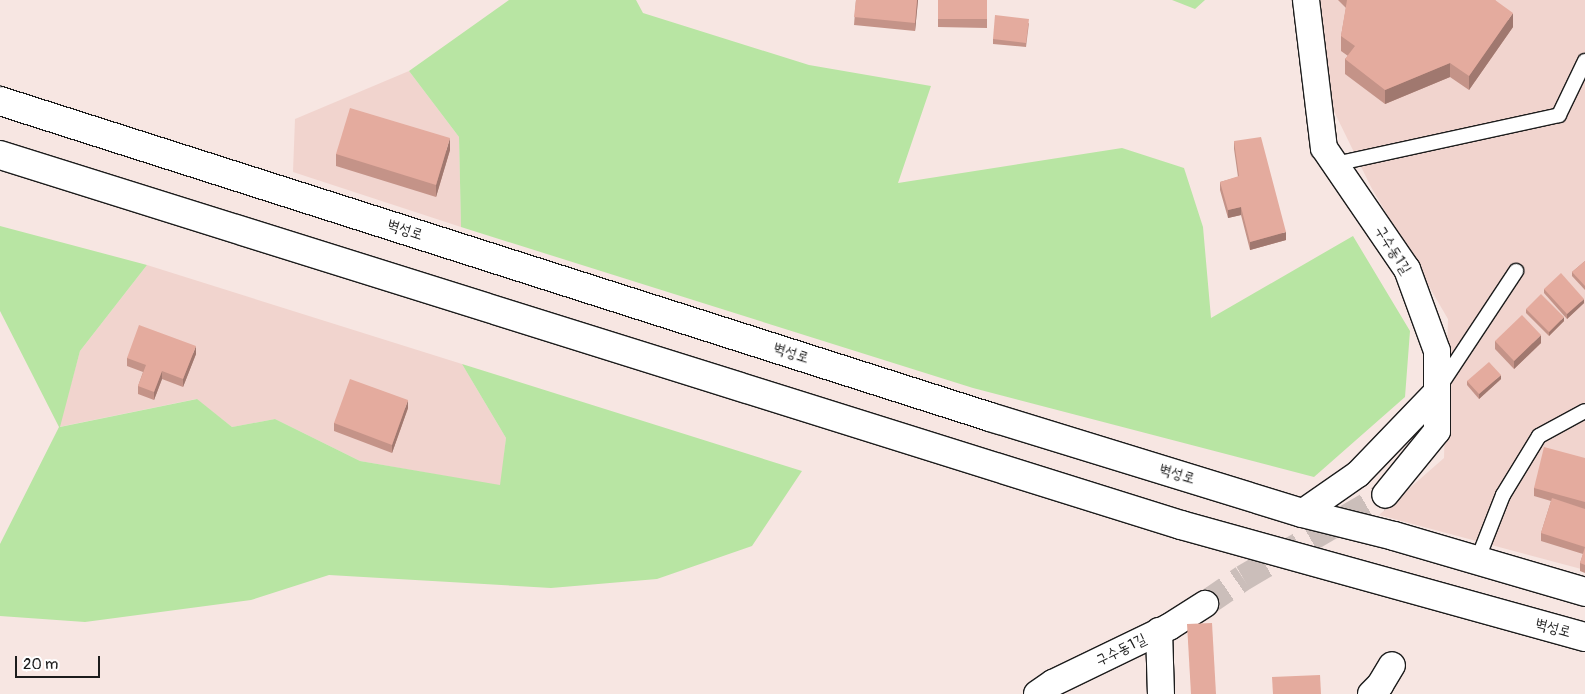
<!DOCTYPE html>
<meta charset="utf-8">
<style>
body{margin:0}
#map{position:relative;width:1585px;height:694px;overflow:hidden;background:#f7e6e2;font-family:Pangolin,"Poor Story",sans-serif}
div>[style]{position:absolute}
.built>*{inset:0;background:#f1d4ce}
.green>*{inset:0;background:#b8e5a3}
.street-tunnel>*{height:26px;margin-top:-13px;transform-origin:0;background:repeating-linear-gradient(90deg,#cbbeba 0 26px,transparent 0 39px)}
.roads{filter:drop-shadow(1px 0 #1c1c1c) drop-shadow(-1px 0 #1c1c1c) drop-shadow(0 1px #1c1c1c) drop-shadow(0 -1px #1c1c1c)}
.lane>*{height:14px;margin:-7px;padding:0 7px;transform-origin:7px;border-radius:7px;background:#fff}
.street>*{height:26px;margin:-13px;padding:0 13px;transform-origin:13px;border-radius:13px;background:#fff}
.secondary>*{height:28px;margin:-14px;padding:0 14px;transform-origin:14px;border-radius:14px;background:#fff}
.wall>*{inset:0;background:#c49388}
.shaded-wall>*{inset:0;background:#a0786f}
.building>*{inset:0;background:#e4ab9e}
span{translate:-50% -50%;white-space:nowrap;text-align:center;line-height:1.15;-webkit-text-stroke:4px #fff;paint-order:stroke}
.street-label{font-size:15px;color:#1c1c1c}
.scale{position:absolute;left:15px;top:656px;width:85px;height:22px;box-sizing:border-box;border:2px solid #1c1c1c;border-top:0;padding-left:6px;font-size:15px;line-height:18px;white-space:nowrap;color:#1c1c1c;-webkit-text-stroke:4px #fff;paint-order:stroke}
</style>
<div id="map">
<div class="built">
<i style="clip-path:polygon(1315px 0,1585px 0,1585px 570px,1379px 515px,1444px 458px,1448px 319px,1371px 187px,1326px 95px)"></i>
<i style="clip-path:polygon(409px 71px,459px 137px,461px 227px,293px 172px,295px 119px)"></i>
<i style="clip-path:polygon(147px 265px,462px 364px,506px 438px,501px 486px,360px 461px,275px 419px,232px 427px,196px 399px,59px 427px,80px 351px)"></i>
</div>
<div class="green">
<i style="clip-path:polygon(509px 0,636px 0,643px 13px,809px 65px,931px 86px,898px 183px,1122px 148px,1184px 168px,1203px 227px,1211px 318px,1353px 236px,1410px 331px,1405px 397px,1314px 477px,973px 388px,461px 227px,459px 137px,409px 71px)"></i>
<i style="clip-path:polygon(1172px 0,1205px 0,1195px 9px)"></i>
<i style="clip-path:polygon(0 226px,147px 265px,80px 351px,60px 427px,197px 399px,232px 427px,275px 419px,360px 461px,500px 485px,506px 438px,462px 364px,802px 471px,752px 546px,657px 579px,551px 588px,329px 575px,251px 600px,85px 622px,0 616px,0 544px,59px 427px,0 311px)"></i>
</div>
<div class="street-tunnel">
<i style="left:1205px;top:604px;width:46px;rotate:-34.4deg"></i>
<i style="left:1243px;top:578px;width:164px;rotate:-30.3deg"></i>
</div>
<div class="roads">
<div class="lane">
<i style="left:1335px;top:164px;width:229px;rotate:-12.3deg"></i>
<i style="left:1559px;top:115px;width:60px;rotate:-64.3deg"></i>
<i style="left:1440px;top:386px;width:138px;rotate:-56.5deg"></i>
<i style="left:1477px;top:561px;width:71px;rotate:-68.5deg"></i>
<i style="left:1503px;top:495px;width:69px;rotate:-58.6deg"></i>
<i style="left:1539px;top:436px;width:52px;rotate:-28.5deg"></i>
</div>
<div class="street">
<i style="left:1306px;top:0;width:149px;rotate:83.1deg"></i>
<i style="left:1324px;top:148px;width:147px;rotate:55.6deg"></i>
<i style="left:1407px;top:269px;width:87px;rotate:69.9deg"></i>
<i style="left:1437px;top:351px;width:80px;rotate:90deg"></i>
<i style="left:1437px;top:431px;width:82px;rotate:129.1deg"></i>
<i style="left:1302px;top:513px;width:68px;rotate:-34.9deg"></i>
<i style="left:1358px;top:474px;width:110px;rotate:-46.1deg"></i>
<i style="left:1159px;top:631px;width:63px;rotate:88.2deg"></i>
<i style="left:1037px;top:694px;width:19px;rotate:-35deg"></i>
<i style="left:1053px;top:683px;width:129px;rotate:-25.8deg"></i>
<i style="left:1169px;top:627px;width:43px;rotate:-32.6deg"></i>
<i style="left:1371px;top:694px;width:13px;rotate:-45deg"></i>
<i style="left:1380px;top:685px;width:23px;rotate:-59deg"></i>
</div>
<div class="secondary">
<i style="left:0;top:101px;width:1039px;rotate:17.7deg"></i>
<i style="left:990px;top:417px;width:326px;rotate:17.1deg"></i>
<i style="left:1302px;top:513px;width:95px;rotate:14deg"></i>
<i style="left:1394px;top:536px;width:199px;rotate:16.3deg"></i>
<i style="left:0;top:155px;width:1238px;rotate:17.4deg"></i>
<i style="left:1181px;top:525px;width:419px;rotate:15.5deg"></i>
</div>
</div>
<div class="wall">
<i style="clip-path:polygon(856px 0,918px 0,915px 31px,854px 25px)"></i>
<i style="clip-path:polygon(938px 0,987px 0,987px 28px,938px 27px)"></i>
<i style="clip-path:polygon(1338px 0,1495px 0,1513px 27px,1469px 90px,1450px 77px,1385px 104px,1345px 74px,1345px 59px,1348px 56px,1341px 51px,1341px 36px,1346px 8px)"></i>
<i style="clip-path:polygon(1029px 23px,1026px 47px,993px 44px,993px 39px)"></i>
<i style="clip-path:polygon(1234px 141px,1286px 240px,1250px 250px,1241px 215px,1228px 218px,1220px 190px,1220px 182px,1238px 177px,1234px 149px)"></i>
<i style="clip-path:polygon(450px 150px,436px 197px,336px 166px,336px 154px)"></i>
<i style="clip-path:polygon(1585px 261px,1585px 290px,1572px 276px,1572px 272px)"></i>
<i style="clip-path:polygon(1544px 289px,1584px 303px,1567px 319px,1544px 293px)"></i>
<i style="clip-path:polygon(1526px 309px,1564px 321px,1549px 336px,1526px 313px)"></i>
<i style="clip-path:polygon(1495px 341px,1541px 343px,1514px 369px,1495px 349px)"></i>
<i style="clip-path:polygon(196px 354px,183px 387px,162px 379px,154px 400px,138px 394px,138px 386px,143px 372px,127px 366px,127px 358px)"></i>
<i style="clip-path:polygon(1501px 379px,1479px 399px,1467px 385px,1467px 381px)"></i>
<i style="clip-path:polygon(408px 408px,392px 453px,334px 431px,334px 423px)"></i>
<i style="clip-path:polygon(1585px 458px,1585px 573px,1580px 571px,1580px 563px,1583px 554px,1541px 541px,1541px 533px,1551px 501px,1534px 496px,1534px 488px)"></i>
</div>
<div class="shaded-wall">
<i style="clip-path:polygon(917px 0,918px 0,915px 31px,915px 23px)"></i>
<i style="clip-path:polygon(1513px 13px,1513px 27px,1469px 90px,1469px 76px)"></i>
<i style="clip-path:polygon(1450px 63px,1450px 77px,1385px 104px,1385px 90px)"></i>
<i style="clip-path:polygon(450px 138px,450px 150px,436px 197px,436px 185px)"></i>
<i style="clip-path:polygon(1241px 207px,1241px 215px,1228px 218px,1228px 210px)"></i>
<i style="clip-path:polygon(1286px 232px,1286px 240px,1250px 250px,1250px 242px)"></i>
<i style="clip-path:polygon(1584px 299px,1584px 303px,1567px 319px,1567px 314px)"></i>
<i style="clip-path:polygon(1564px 317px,1564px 321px,1549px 336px,1549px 332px)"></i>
<i style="clip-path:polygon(1541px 335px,1541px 343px,1514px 369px,1514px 361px)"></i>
<i style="clip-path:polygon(196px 346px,196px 354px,183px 387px,183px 379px)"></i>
<i style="clip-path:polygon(162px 371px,162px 379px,154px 400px,154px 392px)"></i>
<i style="clip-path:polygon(1501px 375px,1501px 379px,1479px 399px,1479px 394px)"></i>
<i style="clip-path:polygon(408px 400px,408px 408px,392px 453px,392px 445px)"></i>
</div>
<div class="building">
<i style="clip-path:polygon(856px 0,917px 0,915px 23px,854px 17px)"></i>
<i style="clip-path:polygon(938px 0,987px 0,987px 19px,938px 19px)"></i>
<i style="clip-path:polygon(1347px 0,1495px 0,1513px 13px,1469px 76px,1450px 63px,1385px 90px,1345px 59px,1355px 46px,1341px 36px)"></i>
<i style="clip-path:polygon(995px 15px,1029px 19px,1026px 43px,993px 39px)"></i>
<i style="clip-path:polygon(350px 108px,450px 138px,436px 185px,336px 154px)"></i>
<i style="clip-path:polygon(1261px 137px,1286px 232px,1250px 242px,1241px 207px,1228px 210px,1220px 182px,1239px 176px,1234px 141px)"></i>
<i style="clip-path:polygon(1585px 261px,1585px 286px,1572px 272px)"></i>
<i style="clip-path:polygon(1561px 273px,1584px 299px,1567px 314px,1544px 289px)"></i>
<i style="clip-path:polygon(1541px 294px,1564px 317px,1549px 332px,1526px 309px)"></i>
<i style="clip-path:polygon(1522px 315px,1541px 335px,1514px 361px,1495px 341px)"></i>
<i style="clip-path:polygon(139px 325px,196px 346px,183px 379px,162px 371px,154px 392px,138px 386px,146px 365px,127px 358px)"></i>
<i style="clip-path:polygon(1489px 362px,1501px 375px,1479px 394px,1467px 381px)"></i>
<i style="clip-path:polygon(350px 379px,408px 400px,392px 445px,334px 423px)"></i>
<i style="clip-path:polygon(1544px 447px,1585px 458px,1585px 502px,1534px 488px)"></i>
<i style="clip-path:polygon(1552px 498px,1585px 509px,1585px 547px,1541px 533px)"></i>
<i style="clip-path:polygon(1585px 547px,1585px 565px,1580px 563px)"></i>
<i style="clip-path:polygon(1212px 623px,1216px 694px,1191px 694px,1187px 624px)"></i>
<i style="clip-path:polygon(1320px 675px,1321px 694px,1273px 694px,1272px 677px)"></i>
</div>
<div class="street-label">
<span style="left:405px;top:230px;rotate:18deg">벽성로</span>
<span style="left:1393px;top:250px;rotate:58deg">구수동1길</span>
<span style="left:791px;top:353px;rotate:18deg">벽성로</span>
<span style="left:1177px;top:474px;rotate:17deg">벽성로</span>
<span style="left:1553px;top:628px;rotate:15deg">벽성로</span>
<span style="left:1121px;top:650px;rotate:-26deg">구수동1길</span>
</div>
<div class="scale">20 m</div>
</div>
